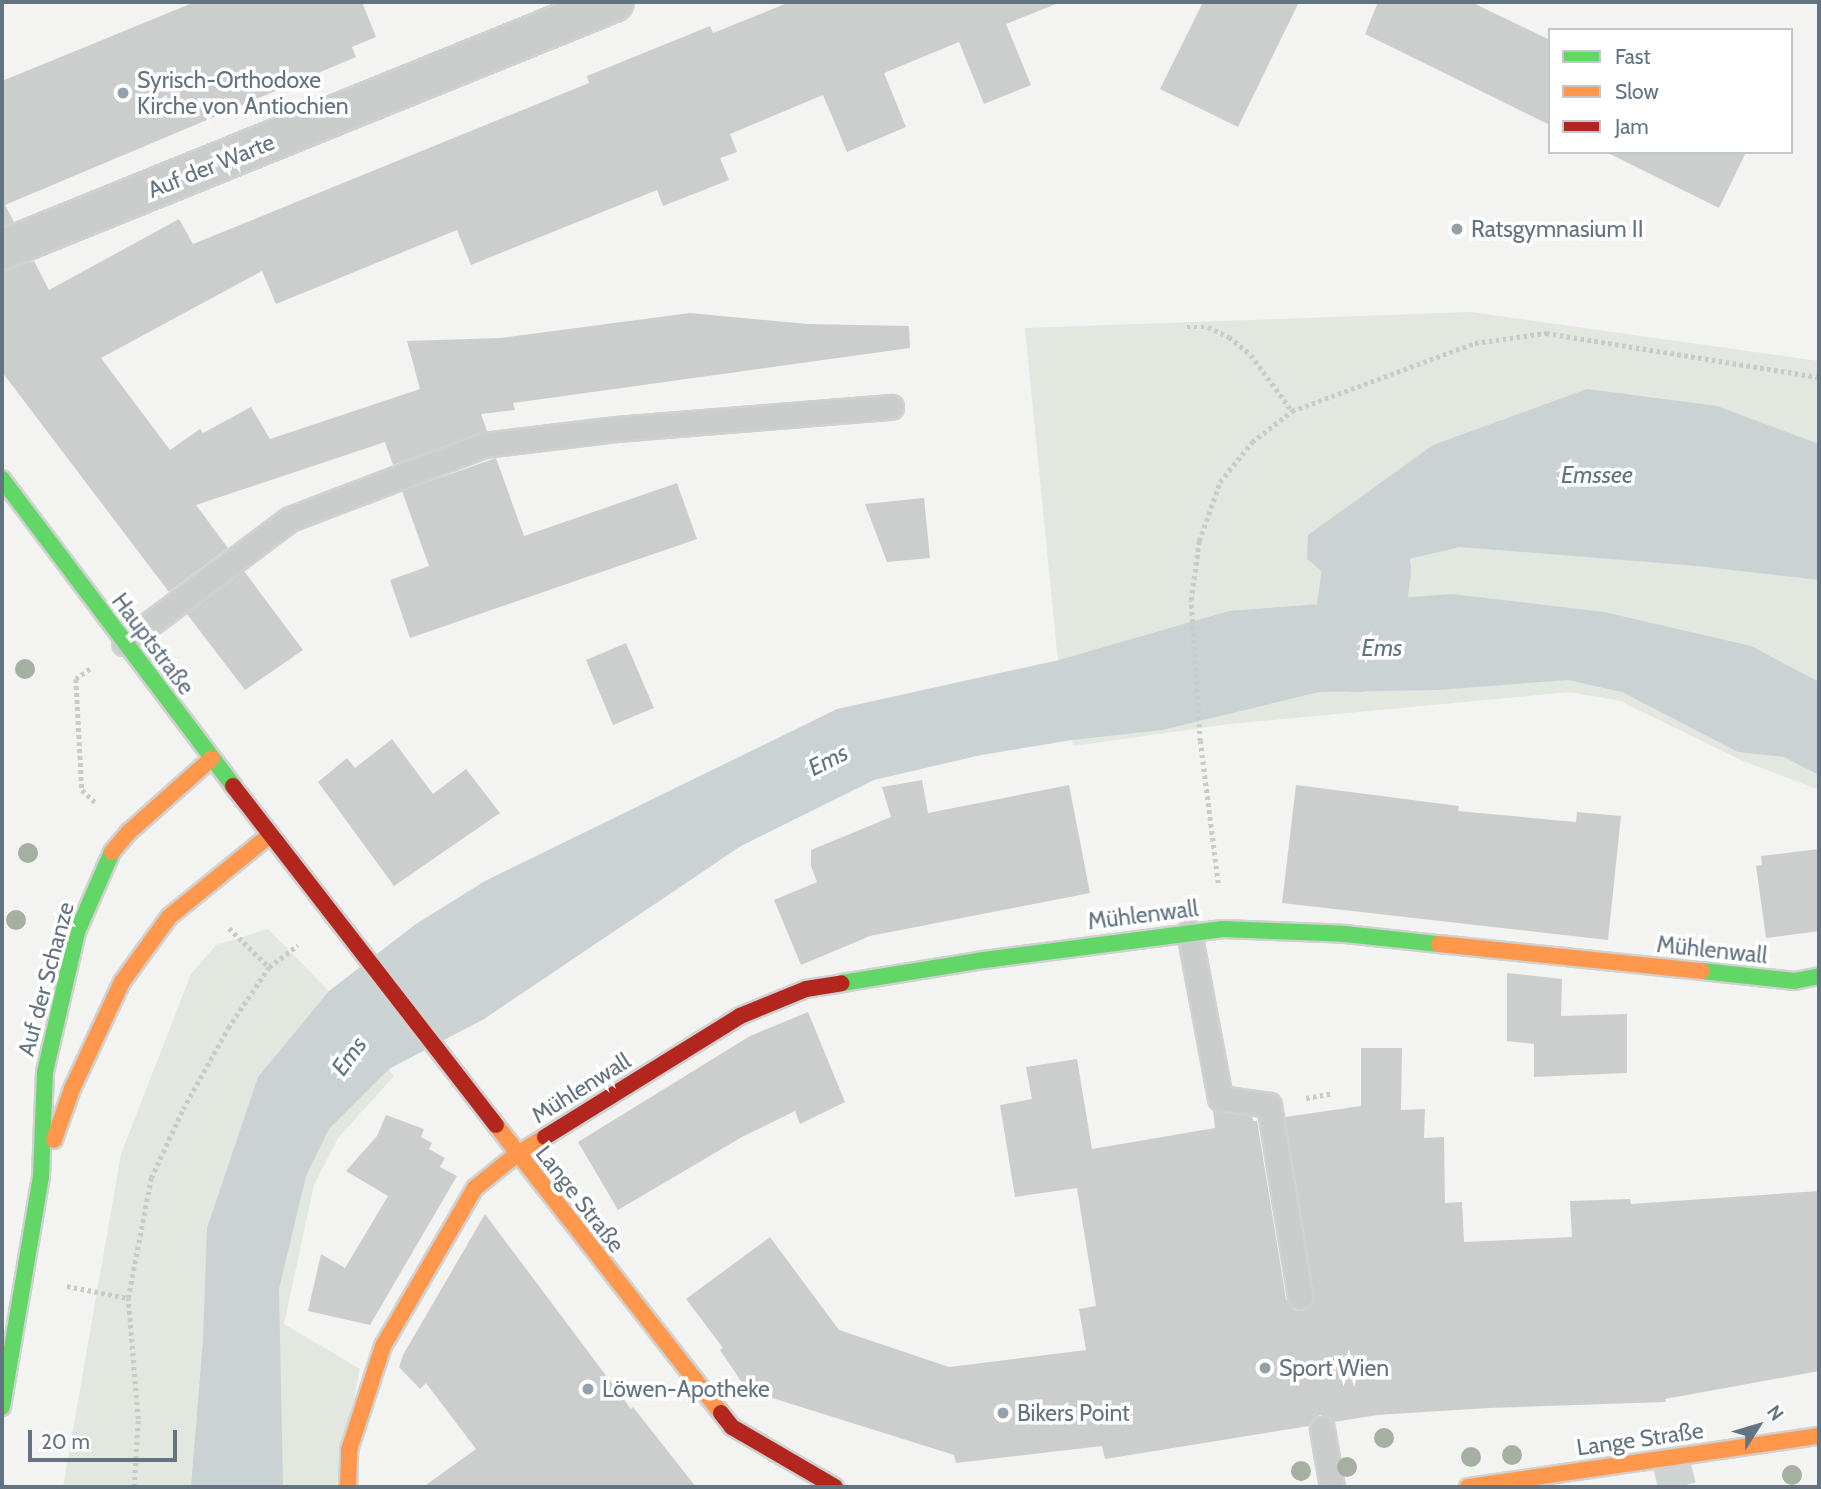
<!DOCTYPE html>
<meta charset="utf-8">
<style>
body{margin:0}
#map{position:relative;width:1821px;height:1489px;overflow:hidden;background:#f3f4f1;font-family:Cabin,sans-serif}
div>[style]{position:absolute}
.green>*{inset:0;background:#e2e7df}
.water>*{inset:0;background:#cad2d4}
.river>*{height:89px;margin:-44.5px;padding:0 44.5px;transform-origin:44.5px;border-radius:44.5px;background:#cad2d4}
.building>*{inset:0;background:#cccece}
.street-tunnel>*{height:38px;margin-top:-19px;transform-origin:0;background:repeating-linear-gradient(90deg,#cfd4d5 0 38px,transparent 0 57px)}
.path>*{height:4.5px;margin-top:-2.25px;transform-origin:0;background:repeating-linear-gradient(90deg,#c9caca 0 3.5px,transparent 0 7px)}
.roads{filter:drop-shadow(2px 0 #d0d2d1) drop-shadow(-2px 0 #d0d2d1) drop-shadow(0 2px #d0d2d1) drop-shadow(0 -2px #d0d2d1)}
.lane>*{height:23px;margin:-11.5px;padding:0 11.5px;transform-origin:11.5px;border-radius:11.5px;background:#cbcdcd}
.street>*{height:38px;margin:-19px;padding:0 19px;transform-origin:19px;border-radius:19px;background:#cbcdcd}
.fast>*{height:16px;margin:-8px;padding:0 8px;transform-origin:8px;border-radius:8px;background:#63d668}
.slow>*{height:16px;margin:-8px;padding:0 8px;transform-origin:8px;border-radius:8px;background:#ff974d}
.jam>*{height:16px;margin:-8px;padding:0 8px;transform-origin:8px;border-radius:8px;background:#b3261e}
.trees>*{width:20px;height:20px;margin:-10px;border-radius:50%;background:#a5b0a2}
.dots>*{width:19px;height:19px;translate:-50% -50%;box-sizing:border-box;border:4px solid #fff;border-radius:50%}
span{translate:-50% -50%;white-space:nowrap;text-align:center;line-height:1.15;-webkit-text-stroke:7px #fff;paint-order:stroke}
.poi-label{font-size:23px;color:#637382}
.left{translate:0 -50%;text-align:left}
.street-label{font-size:23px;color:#637382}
.water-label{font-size:24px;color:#5f767f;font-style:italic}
.frame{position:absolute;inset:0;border:4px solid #637382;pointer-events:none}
.legend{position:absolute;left:1548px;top:28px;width:245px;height:126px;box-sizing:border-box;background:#fff;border:2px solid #c1c7cd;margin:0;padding:9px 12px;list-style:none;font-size:21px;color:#637382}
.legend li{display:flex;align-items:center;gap:14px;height:35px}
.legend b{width:35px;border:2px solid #c1c7cd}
.north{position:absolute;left:1723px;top:1391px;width:70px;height:70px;-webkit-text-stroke:5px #fff;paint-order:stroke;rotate:53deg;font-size:19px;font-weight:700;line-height:28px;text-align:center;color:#637382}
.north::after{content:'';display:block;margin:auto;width:24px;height:32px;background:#637382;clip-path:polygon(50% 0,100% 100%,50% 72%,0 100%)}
.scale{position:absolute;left:28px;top:1430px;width:149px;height:32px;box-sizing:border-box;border:4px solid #637382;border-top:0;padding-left:9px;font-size:21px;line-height:24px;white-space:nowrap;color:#637382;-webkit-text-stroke:5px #fff;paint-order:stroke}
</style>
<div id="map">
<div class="green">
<i style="clip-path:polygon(1471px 312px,1819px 361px,1819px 790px,1741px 760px,1620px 701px,1570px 692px,1230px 724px,1073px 746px,1057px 652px,1025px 328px)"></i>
<i style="clip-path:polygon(268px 929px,329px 991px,394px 1076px,338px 1138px,314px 1185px,284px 1324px,360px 1369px,336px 1487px,63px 1487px,121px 1154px,191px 974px,216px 945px)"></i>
</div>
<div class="water">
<i style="clip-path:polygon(1587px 389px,1717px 406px,1819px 444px,1819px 580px,1698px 566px,1460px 547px,1366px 569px,1324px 573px,1307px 559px,1308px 535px,1433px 445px)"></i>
<i style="clip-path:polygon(1452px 594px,1604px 612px,1751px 646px,1819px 682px,1819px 775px,1784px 757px,1738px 752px,1622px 692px,1568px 680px,1437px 690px,1319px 692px,1162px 730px,1072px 740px,981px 755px,874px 780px,741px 846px,484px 1019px,389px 1069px,329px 1129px,306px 1176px,279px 1289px,283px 1487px,191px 1487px,203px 1340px,207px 1228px,258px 1077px,329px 991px,416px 924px,485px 881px,837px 709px,1059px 660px,1229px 611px)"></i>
</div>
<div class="river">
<i style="left:1356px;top:647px;width:79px;rotate:-82.7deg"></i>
</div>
<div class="building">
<i style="clip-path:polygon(195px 2px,362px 2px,376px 37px,352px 47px,356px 57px,5px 205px,14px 222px,2px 227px,2px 81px)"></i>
<i style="clip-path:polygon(790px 2px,1056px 4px,1006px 24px,1031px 85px,984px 104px,959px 42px,884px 73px,906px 127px,847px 152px,823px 95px,730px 134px,737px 152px,720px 158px,729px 180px,663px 206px,657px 190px,471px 265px,457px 230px,276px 304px,262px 271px,101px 358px,170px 450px,200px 429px,203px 433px,251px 407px,270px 439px,420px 389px,407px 341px,501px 338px,690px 313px,807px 324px,909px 326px,910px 348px,513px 403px,515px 410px,481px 414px,487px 431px,393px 465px,385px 442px,196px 505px,228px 548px,169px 592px,2px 372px,2px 271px,34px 261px,49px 290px,179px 219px,193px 244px,589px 83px,587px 76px,710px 26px,713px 33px)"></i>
<i style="clip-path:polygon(1203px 2px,1299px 2px,1238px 127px,1160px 89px)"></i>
<i style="clip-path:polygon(1378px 2px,1471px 2px,1550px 40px,1550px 125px,1365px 34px)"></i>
<i style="clip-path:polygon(1606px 152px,1746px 152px,1719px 208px)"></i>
<i style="clip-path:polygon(496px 458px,524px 536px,677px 483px,697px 539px,410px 638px,390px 580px,429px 566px,402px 491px)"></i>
<i style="clip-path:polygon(924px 498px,930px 558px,887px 562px,865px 504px)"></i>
<i style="clip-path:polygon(244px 571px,303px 650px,245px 690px,187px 614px)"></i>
<i style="clip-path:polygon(626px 643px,654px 708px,613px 725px,586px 660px)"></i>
<i style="clip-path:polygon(392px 739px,433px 794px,466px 769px,500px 813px,394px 886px,318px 782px,347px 758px,355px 768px)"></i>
<i style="clip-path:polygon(922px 780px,928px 813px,1069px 785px,1090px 893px,870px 936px,801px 965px,774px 900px,817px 882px,811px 866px,811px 850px,891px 817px,882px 787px)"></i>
<i style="clip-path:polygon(1296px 785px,1459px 806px,1458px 811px,1576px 822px,1577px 812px,1621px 816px,1608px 940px,1282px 903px)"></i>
<i style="clip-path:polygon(1819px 849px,1819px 931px,1766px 938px,1756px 866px,1762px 865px,1761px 856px)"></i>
<i style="clip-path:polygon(1507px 973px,1562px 979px,1561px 1016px,1627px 1014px,1627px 1073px,1534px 1077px,1534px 1044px,1507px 1041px)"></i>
<i style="clip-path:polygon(808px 1012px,845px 1102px,800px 1124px,795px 1111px,742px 1137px,618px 1210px,578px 1142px,750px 1036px)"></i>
<i style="clip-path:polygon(1361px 1048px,1402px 1048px,1401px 1110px,1425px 1109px,1424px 1138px,1444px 1137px,1445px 1203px,1462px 1202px,1464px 1242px,1572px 1237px,1570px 1201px,1630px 1199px,1631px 1204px,1819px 1191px,1819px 1371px,1665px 1399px,1666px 1402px,1489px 1408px,1377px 1415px,1334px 1422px,1320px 1415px,1313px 1419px,1309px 1426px,1105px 1459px,1102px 1446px,956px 1463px,954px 1455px,747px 1390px,720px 1350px,723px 1348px,686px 1299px,770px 1237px,839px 1330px,949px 1367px,1086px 1350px,1079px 1309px,1096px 1306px,1077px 1188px,1015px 1197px,1000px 1105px,1032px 1099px,1026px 1067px,1077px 1059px,1092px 1149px,1215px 1128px,1213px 1110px,1252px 1117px,1253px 1121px,1257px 1121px,1286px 1299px,1294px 1310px,1303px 1311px,1313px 1303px,1314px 1295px,1285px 1117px,1361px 1106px)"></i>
<i style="clip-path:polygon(386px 1115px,424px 1129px,421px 1137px,432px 1143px,429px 1149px,445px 1158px,440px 1167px,457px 1176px,370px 1325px,308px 1311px,321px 1254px,345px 1268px,388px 1196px,346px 1171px,377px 1136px)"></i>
<i style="clip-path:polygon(485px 1214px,631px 1409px,633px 1407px,696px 1487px,423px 1487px,476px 1449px,426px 1383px,420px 1389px,399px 1367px,403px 1355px)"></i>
</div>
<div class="street-tunnel">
<i style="left:1670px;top:1458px;width:30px;rotate:76deg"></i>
</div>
<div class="path">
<i style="left:1187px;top:327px;width:21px"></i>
<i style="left:1208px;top:327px;width:23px;rotate:25deg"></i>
<i style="left:1229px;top:337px;width:28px;rotate:39deg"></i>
<i style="left:1251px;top:355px;width:69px;rotate:53.8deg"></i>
<i style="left:90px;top:669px;width:17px;rotate:144deg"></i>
<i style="left:76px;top:679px;width:111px;rotate:86.9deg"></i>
<i style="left:82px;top:790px;width:18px;rotate:43deg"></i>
<i style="left:1218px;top:883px;width:143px;rotate:-97.2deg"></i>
<i style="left:1200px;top:741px;width:141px;rotate:-93.7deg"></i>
<i style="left:1191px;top:600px;width:60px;rotate:-82.3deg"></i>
<i style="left:1199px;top:541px;width:63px;rotate:-70.4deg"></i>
<i style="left:1220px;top:482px;width:51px;rotate:-51.3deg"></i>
<i style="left:1252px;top:442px;width:51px;rotate:-37.8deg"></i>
<i style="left:1292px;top:411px;width:195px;rotate:-20.4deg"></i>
<i style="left:1475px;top:343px;width:72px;rotate:-8deg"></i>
<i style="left:1546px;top:333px;width:277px;rotate:9.2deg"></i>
<i style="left:229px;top:928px;width:56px;rotate:44.3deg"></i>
<i style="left:1306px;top:1098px;width:27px;rotate:-10deg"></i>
<i style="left:67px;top:1286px;width:62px;rotate:11.1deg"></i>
<i style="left:134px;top:1487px;width:68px;rotate:-86.6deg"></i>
<i style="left:138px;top:1419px;width:121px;rotate:-94.7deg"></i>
<i style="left:128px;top:1298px;width:122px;rotate:-79.1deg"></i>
<i style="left:151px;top:1178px;width:76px;rotate:-65.1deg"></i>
<i style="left:183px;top:1109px;width:93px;rotate:-60.9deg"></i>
<i style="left:228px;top:1028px;width:73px;rotate:-56.1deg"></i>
<i style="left:269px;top:967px;width:36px;rotate:-37deg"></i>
</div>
<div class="roads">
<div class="lane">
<i style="left:124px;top:643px;width:207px;rotate:-36.8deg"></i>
<i style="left:290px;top:519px;width:208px;rotate:-20.9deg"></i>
<i style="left:484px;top:445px;width:133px;rotate:-6.9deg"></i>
<i style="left:616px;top:429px;width:276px;rotate:-4.6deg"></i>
<i style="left:1189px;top:932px;width:169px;rotate:79.4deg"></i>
<i style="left:1220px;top:1098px;width:49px;rotate:8.1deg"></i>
<i style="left:1269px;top:1105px;width:194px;rotate:80.8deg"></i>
<i style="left:1322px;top:1429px;width:59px;rotate:80.2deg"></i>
</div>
<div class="street">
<i style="left:2px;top:250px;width:660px;rotate:-22.06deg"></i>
</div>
<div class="fast">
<i style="left:2px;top:479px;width:384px;rotate:53deg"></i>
<i style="left:1702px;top:971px;width:93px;rotate:6.2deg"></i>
<i style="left:1794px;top:981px;width:25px;rotate:-11deg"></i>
<i style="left:842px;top:983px;width:144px;rotate:-9.2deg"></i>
<i style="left:984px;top:960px;width:241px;rotate:-7.4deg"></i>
<i style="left:1223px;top:929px;width:122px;rotate:2.3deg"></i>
<i style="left:1345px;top:934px;width:95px;rotate:6.1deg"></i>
<i style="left:2px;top:1407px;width:234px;rotate:-80.4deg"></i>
<i style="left:41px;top:1176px;width:104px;rotate:-87.8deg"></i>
<i style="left:45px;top:1072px;width:144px;rotate:-77.1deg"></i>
<i style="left:77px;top:932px;width:87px;rotate:-66.4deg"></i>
</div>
<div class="slow">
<i style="left:112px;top:852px;width:26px;rotate:-50deg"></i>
<i style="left:129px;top:832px;width:111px;rotate:-41.7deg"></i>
<i style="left:1439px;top:944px;width:264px;rotate:5.9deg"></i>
<i style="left:496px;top:1125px;width:365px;rotate:52deg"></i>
<i style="left:54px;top:1140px;width:54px;rotate:-70.6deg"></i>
<i style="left:72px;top:1089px;width:118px;rotate:-65deg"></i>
<i style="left:122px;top:982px;width:80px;rotate:-54.1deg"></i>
<i style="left:169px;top:917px;width:130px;rotate:-39.1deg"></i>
<i style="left:348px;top:1487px;width:37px;rotate:-88deg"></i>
<i style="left:349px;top:1450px;width:109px;rotate:-71.9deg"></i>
<i style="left:383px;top:1346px;width:183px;rotate:-59.8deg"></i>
<i style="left:475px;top:1188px;width:54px;rotate:-39deg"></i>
<i style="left:517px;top:1154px;width:33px;rotate:-31deg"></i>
<i style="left:1468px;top:1487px;width:355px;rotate:-8.3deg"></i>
</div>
<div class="jam">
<i style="left:233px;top:786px;width:429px;rotate:52.2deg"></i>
<i style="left:545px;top:1137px;width:229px;rotate:-31.8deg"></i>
<i style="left:740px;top:1016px;width:71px;rotate:-22.2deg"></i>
<i style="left:806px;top:989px;width:36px;rotate:-9deg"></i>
<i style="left:721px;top:1413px;width:18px;rotate:52deg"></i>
<i style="left:732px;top:1427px;width:119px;rotate:30.2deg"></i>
</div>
</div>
<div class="trees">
<i style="left:25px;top:669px"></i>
<i style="left:28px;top:853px"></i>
<i style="left:16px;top:920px"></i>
<i style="left:1384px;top:1438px"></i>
<i style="left:1512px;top:1455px"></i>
<i style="left:1471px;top:1457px"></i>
<i style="left:1347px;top:1467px"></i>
<i style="left:1301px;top:1471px"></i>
<i style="left:1792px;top:1475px"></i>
</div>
<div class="dots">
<i style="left:123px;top:93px;background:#95a0a9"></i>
<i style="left:1457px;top:229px;background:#95a0a9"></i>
<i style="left:1265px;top:1368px;background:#95a0a9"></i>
<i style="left:588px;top:1389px;background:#95a0a9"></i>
<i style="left:1003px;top:1413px;background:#95a0a9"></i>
</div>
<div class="poi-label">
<span class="left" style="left:137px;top:93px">Syrisch-Orthodoxe<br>Kirche von Antiochien</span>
<span class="left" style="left:1471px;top:229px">Ratsgymnasium II</span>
<span class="left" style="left:1279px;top:1368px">Sport Wien</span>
<span class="left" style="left:602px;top:1389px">Löwen-Apotheke</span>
<span class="left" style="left:1017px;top:1413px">Bikers Point</span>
</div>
<div class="street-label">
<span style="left:211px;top:166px;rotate:-22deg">Auf der Warte</span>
<span style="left:153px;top:644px;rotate:53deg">Hauptstraße</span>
<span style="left:1143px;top:915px;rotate:-7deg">Mühlenwall</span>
<span style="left:1712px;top:950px;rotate:6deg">Mühlenwall</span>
<span style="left:46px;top:979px;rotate:-75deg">Auf der Schanze</span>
<span style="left:581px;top:1088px;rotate:-32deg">Mühlenwall</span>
<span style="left:580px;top:1199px;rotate:52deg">Lange Straße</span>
<span style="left:1640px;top:1439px;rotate:-8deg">Lange Straße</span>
</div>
<div class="water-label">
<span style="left:1597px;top:475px">Emssee</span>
<span style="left:1382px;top:648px">Ems</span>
<span style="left:828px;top:760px;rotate:-27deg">Ems</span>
<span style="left:349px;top:1056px;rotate:-54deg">Ems</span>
</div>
<div class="frame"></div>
<ul class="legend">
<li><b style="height:9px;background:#63d668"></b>Fast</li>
<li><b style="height:9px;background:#ff974d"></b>Slow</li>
<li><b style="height:9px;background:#b3261e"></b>Jam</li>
</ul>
<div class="north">N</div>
<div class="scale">20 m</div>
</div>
